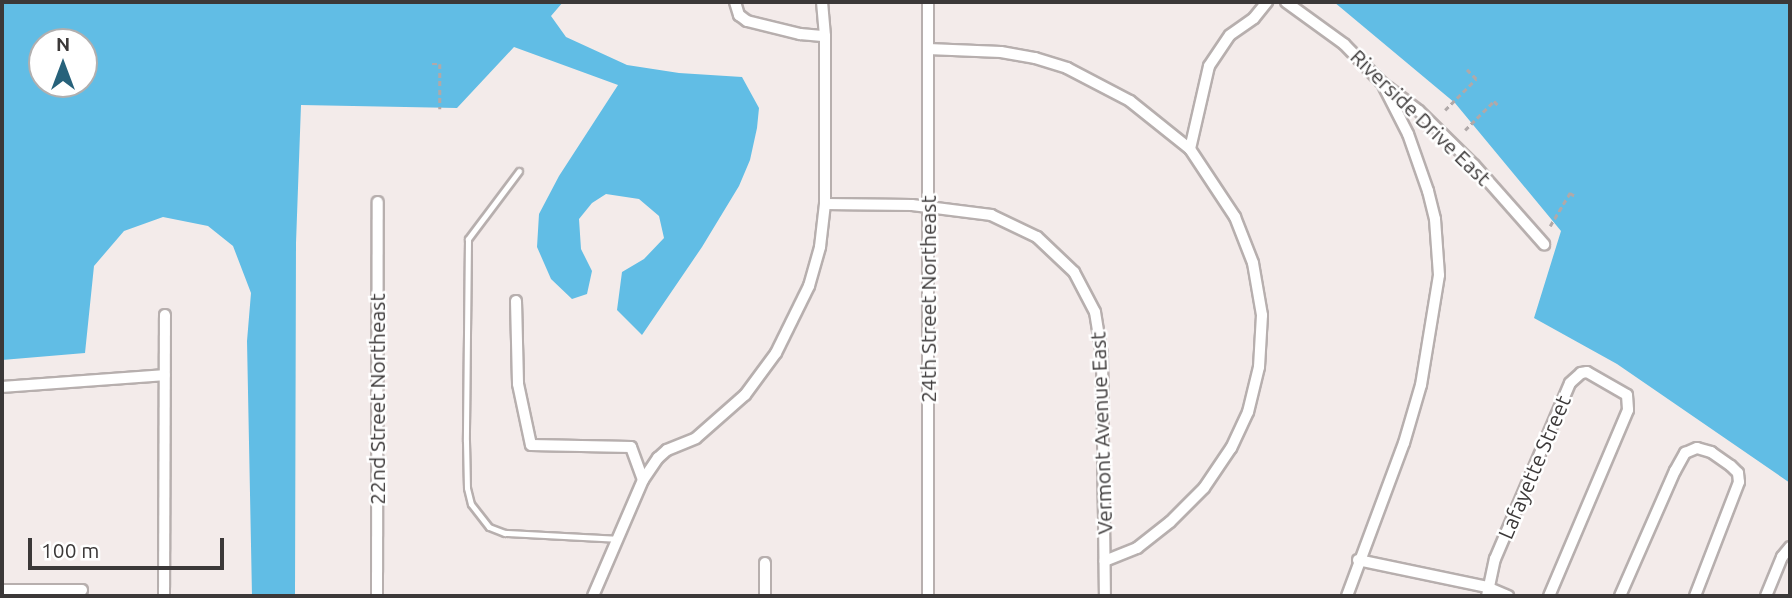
<!DOCTYPE html>
<style>
body{margin:0}
#map{position:relative;width:1792px;height:598px;overflow:hidden;background:#f3ebea;font-family:Ubuntu,sans-serif}
div>[style]{position:absolute}
.water>*{inset:0;background:#61bde5}
.path>*{height:2.5px;margin-top:-1.25px;transform-origin:0;background:repeating-linear-gradient(90deg,#b0a9a9 0 5px,transparent 0 8.5px)}
.roads{filter:drop-shadow(2px 0 #b7afae) drop-shadow(-2px 0 #b7afae) drop-shadow(0 2px #b7afae) drop-shadow(0 -2px #b7afae)}
.service>*{height:5px;margin:-2.5px;padding:0 2.5px;transform-origin:2.5px;border-radius:2.5px;background:#fff}
.minor>*{height:10px;margin:-5px;padding:0 5px;transform-origin:5px;border-radius:5px;background:#fff}
span{translate:-50% -50%;white-space:nowrap;text-align:center;line-height:1.15;-webkit-text-stroke:5px #fff;paint-order:stroke}
.street-label{font-size:21px;color:#3b3838}
.frame{position:absolute;inset:0;border:4px solid #3b3838;pointer-events:none}
.north{position:absolute;left:28px;top:28px;width:70px;height:70px;box-sizing:border-box;background:#fff;border:2px solid #b1afaf;border-radius:50%;rotate:0deg;font-size:19px;font-weight:700;line-height:28px;text-align:center;color:#3b3838}
.north::after{content:'';display:block;margin:auto;width:24px;height:32px;background:#27627b;clip-path:polygon(50% 0,100% 100%,50% 72%,0 100%)}
.scale{position:absolute;left:28px;top:538px;width:196px;height:32px;box-sizing:border-box;border:4px solid #3b3838;border-top:0;padding-left:9px;font-size:21px;line-height:24px;white-space:nowrap;color:#3b3838;-webkit-text-stroke:5px #fff;paint-order:stroke}
</style>
<div id="map">
<div class="water">
<i style="clip-path:polygon(evenodd,2px 2px,563px 2px,551px 16px,566px 37px,627px 65px,679px 73px,742px 77px,759px 108px,757px 128px,750px 160px,739px 186px,702px 247px,642px 335px,617px 310px,622px 272px,644px 259px,664px 238px,659px 216px,639px 199px,606px 194px,592px 203px,579px 219px,581px 249px,592px 271px,587px 294px,572px 299px,551px 279px,537px 247px,539px 214px,559px 176px,618px 85px,514px 47px,457px 108px,301px 105px,296px 243px,295px 596px,252px 596px,247px 341px,251px 293px,233px 246px,208px 226px,163px 217px,124px 231px,94px 266px,85px 353px,2px 360px,2px 2px,42px 42px,84px 42px,84px 84px,42px 84px,42px 42px)"></i>
<i style="clip-path:polygon(1334px 2px,1790px 2px,1790px 483px,1617px 364px,1534px 318px,1561px 231px,1455px 103px)"></i>
</div>
<div class="path">
<i style="left:432px;top:64px;width:8px"></i>
<i style="left:440px;top:64px;width:45px;rotate:90deg"></i>
<i style="left:1445px;top:110px;width:44px;rotate:-45deg"></i>
<i style="left:1476px;top:79px;width:13px;rotate:-135deg"></i>
<i style="left:1465px;top:130px;width:41px;rotate:-45deg"></i>
<i style="left:1494px;top:101px;width:8px;rotate:45deg"></i>
<i style="left:1550px;top:226px;width:39px;rotate:-59deg"></i>
<i style="left:1570px;top:193px;width:8px;rotate:30deg"></i>
</div>
<div class="roads">
<div class="service">
<i style="left:519px;top:171px;width:85px;rotate:126.9deg"></i>
<i style="left:468px;top:239px;width:202px;rotate:90.6deg"></i>
<i style="left:466px;top:441px;width:47px;rotate:88.8deg"></i>
<i style="left:467px;top:488px;width:16px;rotate:76deg"></i>
<i style="left:471px;top:504px;width:29px;rotate:52deg"></i>
<i style="left:489px;top:527px;width:17px;rotate:21deg"></i>
<i style="left:505px;top:533px;width:113px;rotate:3deg"></i>
</div>
<div class="minor">
<i style="left:735px;top:2px;width:14px;rotate:73deg"></i>
<i style="left:739px;top:15px;width:10px;rotate:37deg"></i>
<i style="left:747px;top:21px;width:55px;rotate:13.8deg"></i>
<i style="left:800px;top:34px;width:25px;rotate:5deg"></i>
<i style="left:928px;top:2px;width:594px;rotate:90deg"></i>
<i style="left:1286px;top:2px;width:72px;rotate:35.9deg"></i>
<i style="left:1344px;top:44px;width:54px;rotate:45.7deg"></i>
<i style="left:1382px;top:83px;width:46px;rotate:37.1deg"></i>
<i style="left:1419px;top:111px;width:77px;rotate:44.5deg"></i>
<i style="left:1474px;top:165px;width:106px;rotate:48.5deg"></i>
<i style="left:928px;top:49px;width:73px;rotate:2.4deg"></i>
<i style="left:1001px;top:52px;width:35px;rotate:10deg"></i>
<i style="left:1035px;top:58px;width:34px;rotate:17deg"></i>
<i style="left:1067px;top:68px;width:71px;rotate:27.6deg"></i>
<i style="left:1130px;top:101px;width:77px;rotate:38.7deg"></i>
<i style="left:1190px;top:149px;width:82px;rotate:56.5deg"></i>
<i style="left:1235px;top:217px;width:49px;rotate:68.6deg"></i>
<i style="left:1253px;top:263px;width:53px;rotate:80.2deg"></i>
<i style="left:1262px;top:315px;width:52px;rotate:93.3deg"></i>
<i style="left:1259px;top:367px;width:46px;rotate:103.7deg"></i>
<i style="left:1248px;top:412px;width:40px;rotate:115deg"></i>
<i style="left:1231px;top:448px;width:48px;rotate:124deg"></i>
<i style="left:1204px;top:488px;width:48px;rotate:135deg"></i>
<i style="left:1170px;top:522px;width:42px;rotate:141.8deg"></i>
<i style="left:1137px;top:548px;width:35px;rotate:158deg"></i>
<i style="left:1190px;top:149px;width:85px;rotate:-77.1deg"></i>
<i style="left:1209px;top:66px;width:37px;rotate:-56deg"></i>
<i style="left:1230px;top:35px;width:29px;rotate:-35deg"></i>
<i style="left:1254px;top:18px;width:21px;rotate:-51deg"></i>
<i style="left:825px;top:204px;width:87px;rotate:0.7deg"></i>
<i style="left:912px;top:205px;width:80px;rotate:7.2deg"></i>
<i style="left:991px;top:215px;width:51px;rotate:25.6deg"></i>
<i style="left:1037px;top:237px;width:51px;rotate:43.4deg"></i>
<i style="left:1074px;top:272px;width:45px;rotate:62.3deg"></i>
<i style="left:1095px;top:312px;width:44px;rotate:80.8deg"></i>
<i style="left:1102px;top:355px;width:241px;rotate:89.3deg"></i>
<i style="left:516px;top:301px;width:83px;rotate:88.6deg"></i>
<i style="left:518px;top:384px;width:62px;rotate:78deg"></i>
<i style="left:531px;top:445px;width:100px;rotate:1.1deg"></i>
<i style="left:631px;top:447px;width:35px;rotate:70deg"></i>
<i style="left:2px;top:387px;width:163px;rotate:-4.2deg"></i>
<i style="left:1358px;top:560px;width:132px;rotate:11.8deg"></i>
<i style="left:1487px;top:587px;width:23px;rotate:23deg"></i>
<i style="left:2px;top:590px;width:80px"></i>
<i style="left:164px;top:596px;width:281px;rotate:-89.8deg"></i>
<i style="left:377px;top:596px;width:394px;rotate:-89.9deg"></i>
<i style="left:593px;top:596px;width:126px;rotate:-66.7deg"></i>
<i style="left:643px;top:480px;width:27px;rotate:-56deg"></i>
<i style="left:658px;top:458px;width:12px;rotate:-42deg"></i>
<i style="left:667px;top:450px;width:31px;rotate:-22deg"></i>
<i style="left:696px;top:438px;width:65px;rotate:-41.3deg"></i>
<i style="left:745px;top:395px;width:52px;rotate:-53.6deg"></i>
<i style="left:776px;top:353px;width:75px;rotate:-63.8deg"></i>
<i style="left:809px;top:286px;width:41px;rotate:-74.2deg"></i>
<i style="left:820px;top:247px;width:43px;rotate:-83.4deg"></i>
<i style="left:825px;top:204px;width:168px;rotate:-90deg"></i>
<i style="left:825px;top:36px;width:34px;rotate:-95deg"></i>
<i style="left:765px;top:596px;width:33px;rotate:-90deg"></i>
<i style="left:1347px;top:596px;width:163px;rotate:-69.6deg"></i>
<i style="left:1404px;top:443px;width:60px;rotate:-73.7deg"></i>
<i style="left:1421px;top:385px;width:111px;rotate:-80.7deg"></i>
<i style="left:1439px;top:275px;width:56px;rotate:-94.1deg"></i>
<i style="left:1435px;top:219px;width:29px;rotate:-104deg"></i>
<i style="left:1428px;top:191px;width:60px;rotate:-109.3deg"></i>
<i style="left:1408px;top:134px;width:57px;rotate:-117deg"></i>
<i style="left:1487px;top:596px;width:38px;rotate:-78deg"></i>
<i style="left:1495px;top:559px;width:191px;rotate:-66.9deg"></i>
<i style="left:1570px;top:383px;width:15px;rotate:-42deg"></i>
<i style="left:1581px;top:373px;width:6px;rotate:-9deg"></i>
<i style="left:1587px;top:372px;width:46px;rotate:29.9deg"></i>
<i style="left:1627px;top:395px;width:15px;rotate:86deg"></i>
<i style="left:1628px;top:410px;width:202px;rotate:113deg"></i>
<i style="left:1620px;top:596px;width:137px;rotate:-66.3deg"></i>
<i style="left:1675px;top:471px;width:21px;rotate:-61deg"></i>
<i style="left:1685px;top:453px;width:13px;rotate:-23deg"></i>
<i style="left:1697px;top:448px;width:15px;rotate:16deg"></i>
<i style="left:1711px;top:452px;width:24px;rotate:35deg"></i>
<i style="left:1731px;top:466px;width:10px;rotate:45deg"></i>
<i style="left:1738px;top:473px;width:9px;rotate:84deg"></i>
<i style="left:1739px;top:482px;width:122px;rotate:111.1deg"></i>
<i style="left:1766px;top:596px;width:42px;rotate:-67.7deg"></i>
<i style="left:1782px;top:557px;width:13px;rotate:-51deg"></i>
</div>
</div>
<div class="street-label">
<span style="left:1421px;top:117px;rotate:44deg">Riverside Drive East</span>
<span style="left:928px;top:299px;rotate:-90deg">24th Street Northeast</span>
<span style="left:377px;top:399px;rotate:-90deg">22nd Street Northeast</span>
<span style="left:1101px;top:433px;rotate:-92deg">Vermont Avenue East</span>
<span style="left:1534px;top:467px;rotate:-67deg">Lafayette Street</span>
</div>
<div class="frame"></div>
<div class="north">N</div>
<div class="scale">100 m</div>
</div>
